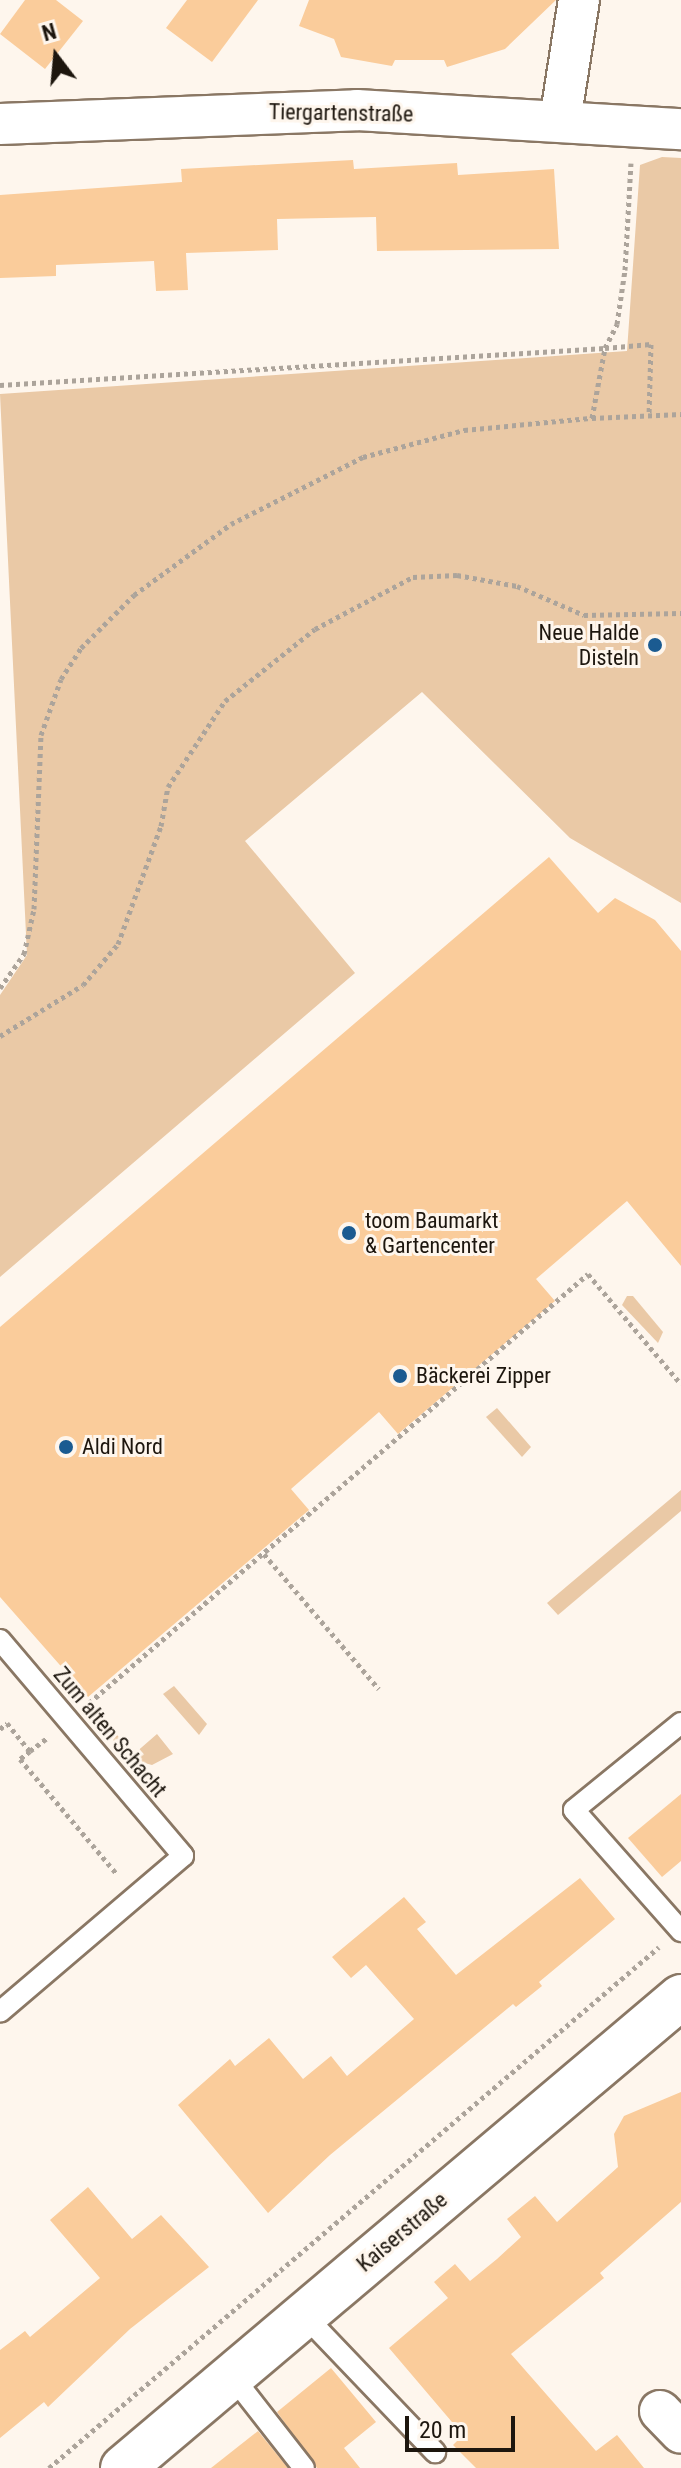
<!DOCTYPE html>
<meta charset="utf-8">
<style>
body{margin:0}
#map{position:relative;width:681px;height:2468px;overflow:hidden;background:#fef6ed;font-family:"Roboto Condensed",sans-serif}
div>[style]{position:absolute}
.green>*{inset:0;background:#eac9a6}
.building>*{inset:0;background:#facc9b}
.path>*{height:5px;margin-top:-2.5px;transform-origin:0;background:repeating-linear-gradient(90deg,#aca49b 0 4px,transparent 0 8px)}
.roads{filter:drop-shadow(2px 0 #8a7764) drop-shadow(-2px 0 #8a7764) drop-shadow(0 2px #8a7764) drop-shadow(0 -2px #8a7764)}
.service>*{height:20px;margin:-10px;padding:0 10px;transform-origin:10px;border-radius:10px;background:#fff}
.minor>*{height:40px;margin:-20px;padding:0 20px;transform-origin:20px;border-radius:20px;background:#fff}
.secondary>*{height:44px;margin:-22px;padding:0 22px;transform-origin:22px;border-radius:22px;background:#fff}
.dots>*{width:22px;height:22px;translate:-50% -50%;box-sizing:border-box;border:4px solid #fef6ed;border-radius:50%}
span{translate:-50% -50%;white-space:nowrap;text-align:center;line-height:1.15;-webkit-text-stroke:6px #fef6ed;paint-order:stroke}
.street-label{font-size:22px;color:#1d160e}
.poi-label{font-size:22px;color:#1d160e}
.right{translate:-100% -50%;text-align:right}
.left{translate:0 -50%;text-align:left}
.north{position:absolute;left:16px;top:16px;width:80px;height:80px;-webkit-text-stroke:6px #fef6ed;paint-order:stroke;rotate:344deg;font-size:22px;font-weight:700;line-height:32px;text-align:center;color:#1d160e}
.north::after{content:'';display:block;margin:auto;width:28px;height:36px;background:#1d160e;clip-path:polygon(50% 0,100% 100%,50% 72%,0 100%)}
.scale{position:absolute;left:405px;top:2416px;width:110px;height:36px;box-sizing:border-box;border:4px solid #1d160e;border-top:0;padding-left:10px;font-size:24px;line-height:28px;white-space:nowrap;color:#1d160e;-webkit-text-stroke:6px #fef6ed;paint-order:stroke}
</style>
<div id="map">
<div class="green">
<i style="clip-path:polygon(662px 157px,681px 158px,681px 903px,570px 838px,422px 692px,245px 841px,355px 973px,0 1277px,0 995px,27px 955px,0 394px,627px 351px,640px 165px)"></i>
<i style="clip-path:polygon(627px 1296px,633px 1296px,663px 1332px,658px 1343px,622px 1305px)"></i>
<i style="clip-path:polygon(497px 1408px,531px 1447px,522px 1457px,486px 1417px)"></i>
<i style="clip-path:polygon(681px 1490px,681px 1511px,558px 1615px,547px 1603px)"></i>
<i style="clip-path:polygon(174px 1686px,207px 1724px,199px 1735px,163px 1694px)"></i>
<i style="clip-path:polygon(157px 1734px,173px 1754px,152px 1765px,130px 1759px,113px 1740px,117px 1735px,134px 1754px)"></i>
</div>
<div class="building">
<i style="clip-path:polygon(25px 0,56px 0,83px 21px,45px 69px,0 34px)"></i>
<i style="clip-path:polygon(187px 0,258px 0,212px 62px,166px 28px)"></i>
<i style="clip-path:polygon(309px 0,556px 0,505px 49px,447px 67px,444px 60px,395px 60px,392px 66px,341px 57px,334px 39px,299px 26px)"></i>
<i style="clip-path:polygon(353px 160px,354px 169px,457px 163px,458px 175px,554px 169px,559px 249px,377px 251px,376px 217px,277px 219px,278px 250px,186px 253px,188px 290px,156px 291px,154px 261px,56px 265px,56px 276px,0 278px,0 195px,182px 182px,181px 169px)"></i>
<i style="clip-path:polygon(549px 857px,598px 913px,615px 898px,655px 920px,681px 951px,681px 1266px,627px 1201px,536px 1279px,555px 1301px,398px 1434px,379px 1412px,291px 1489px,309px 1510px,88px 1697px,0 1597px,0 1327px)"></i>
<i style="clip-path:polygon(681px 1794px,681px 1861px,662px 1877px,628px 1838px)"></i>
<i style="clip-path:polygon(580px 1878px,615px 1919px,539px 1982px,542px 1986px,516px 2007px,513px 2004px,330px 2155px,268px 2213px,178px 2105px,230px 2059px,235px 2066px,269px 2038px,303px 2079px,331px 2056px,347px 2076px,414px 2019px,366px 1965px,351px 1978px,332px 1957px,404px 1897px,426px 1922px,417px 1929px,456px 1975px)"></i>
<i style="clip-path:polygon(681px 2092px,681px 2202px,600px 2273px,604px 2278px,511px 2354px,596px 2451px,617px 2435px,644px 2468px,476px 2468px,453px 2445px,463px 2435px,389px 2348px,448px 2298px,434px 2282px,455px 2264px,470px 2281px,497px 2259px,521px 2237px,507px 2219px,535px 2196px,557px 2222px,618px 2167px,614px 2134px,624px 2116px)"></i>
<i style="clip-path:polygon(88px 2187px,132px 2239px,161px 2215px,209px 2267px,130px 2329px,48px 2407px,44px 2402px,0 2438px,0 2350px,25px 2331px,30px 2337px,100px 2278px,50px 2220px)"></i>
<i style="clip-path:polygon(331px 2368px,376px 2422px,344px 2448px,360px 2468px,317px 2468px,277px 2412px)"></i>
<i style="clip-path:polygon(258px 2431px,288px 2468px,211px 2468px)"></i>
</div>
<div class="path">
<i style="left:0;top:385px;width:606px;rotate:-3.5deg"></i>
<i style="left:605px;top:348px;width:27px;rotate:-63deg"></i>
<i style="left:617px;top:324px;width:55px;rotate:-81.6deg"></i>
<i style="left:625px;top:270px;width:107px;rotate:-86.8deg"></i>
<i style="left:592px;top:418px;width:89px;rotate:-2.6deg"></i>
<i style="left:0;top:988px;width:42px;rotate:-54.8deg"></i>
<i style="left:24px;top:954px;width:46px;rotate:-77.5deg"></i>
<i style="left:34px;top:909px;width:174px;rotate:-87.7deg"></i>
<i style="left:41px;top:735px;width:59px;rotate:-70.3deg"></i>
<i style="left:61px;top:679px;width:37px;rotate:-57deg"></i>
<i style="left:81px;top:648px;width:75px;rotate:-45deg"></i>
<i style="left:134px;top:595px;width:120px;rotate:-36.2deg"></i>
<i style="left:231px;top:524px;width:148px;rotate:-26.9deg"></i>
<i style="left:363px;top:457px;width:105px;rotate:-15deg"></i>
<i style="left:464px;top:430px;width:129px;rotate:-5.4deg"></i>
<i style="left:592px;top:418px;width:71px;rotate:-79.5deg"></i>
<i style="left:605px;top:348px;width:46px;rotate:-5deg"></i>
<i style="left:651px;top:344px;width:71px;rotate:91.6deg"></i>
<i style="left:0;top:1036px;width:97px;rotate:-31.6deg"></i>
<i style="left:83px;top:985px;width:54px;rotate:-49.5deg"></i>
<i style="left:118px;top:944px;width:126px;rotate:-70deg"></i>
<i style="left:161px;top:826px;width:40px;rotate:-80deg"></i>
<i style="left:168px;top:787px;width:103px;rotate:-56.5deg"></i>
<i style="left:225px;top:701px;width:115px;rotate:-38.7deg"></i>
<i style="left:315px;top:629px;width:111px;rotate:-28deg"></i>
<i style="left:413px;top:577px;width:44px;rotate:-2.6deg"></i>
<i style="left:457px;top:575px;width:61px;rotate:10.4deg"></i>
<i style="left:517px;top:586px;width:73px;rotate:23.4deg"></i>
<i style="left:584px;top:615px;width:97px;rotate:-1.2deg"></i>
<i style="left:264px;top:1554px;width:177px;rotate:49.6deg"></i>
<i style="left:89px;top:1703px;width:658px;rotate:-40.69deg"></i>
<i style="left:588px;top:1274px;width:144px;rotate:49.8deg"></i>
<i style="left:0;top:1729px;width:9px;rotate:-41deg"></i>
<i style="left:7px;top:1723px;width:36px;rotate:51deg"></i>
<i style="left:30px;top:1751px;width:21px;rotate:-37deg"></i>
<i style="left:30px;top:1751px;width:13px;rotate:141deg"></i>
<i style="left:20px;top:1759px;width:150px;rotate:49.9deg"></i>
<i style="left:49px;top:2468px;width:802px;rotate:-40.5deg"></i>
</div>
<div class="roads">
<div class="service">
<i style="left:0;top:1640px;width:283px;rotate:49.7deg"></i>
<i style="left:183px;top:1856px;width:240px;rotate:139.6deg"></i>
<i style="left:681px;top:1723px;width:138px;rotate:140.9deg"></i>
<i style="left:574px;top:1810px;width:162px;rotate:48.5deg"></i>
<i style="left:304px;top:2315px;width:190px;rotate:46.3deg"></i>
<i style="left:232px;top:2376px;width:117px;rotate:52deg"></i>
</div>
<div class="minor">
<i style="left:560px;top:121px;width:122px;rotate:-81.1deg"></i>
<i style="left:0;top:124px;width:357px;rotate:-2.2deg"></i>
<i style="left:357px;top:110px;width:325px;rotate:3.4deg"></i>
<i style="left:660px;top:2411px;width:30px;rotate:46deg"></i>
</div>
<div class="secondary">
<i style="left:123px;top:2468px;width:730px;rotate:-40.17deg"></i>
</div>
</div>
<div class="dots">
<i style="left:655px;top:645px;background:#1b5b91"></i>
<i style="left:349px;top:1233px;background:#1b5b91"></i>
<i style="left:400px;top:1376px;background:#1b5b91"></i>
<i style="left:66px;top:1447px;background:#1b5b91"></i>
</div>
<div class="street-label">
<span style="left:341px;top:113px;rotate:1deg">Tiergartenstraße</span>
<span style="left:110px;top:1732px;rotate:50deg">Zum alten Schacht</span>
<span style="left:402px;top:2232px;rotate:-40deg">Kaiserstraße</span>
</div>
<div class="poi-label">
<span class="right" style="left:639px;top:645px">Neue Halde<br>Disteln</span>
<span class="left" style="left:365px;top:1233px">toom Baumarkt<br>&amp; Gartencenter</span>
<span class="left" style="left:416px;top:1376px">Bäckerei Zipper</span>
<span class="left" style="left:82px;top:1447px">Aldi Nord</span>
</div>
<div class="north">N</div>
<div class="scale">20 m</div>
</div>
